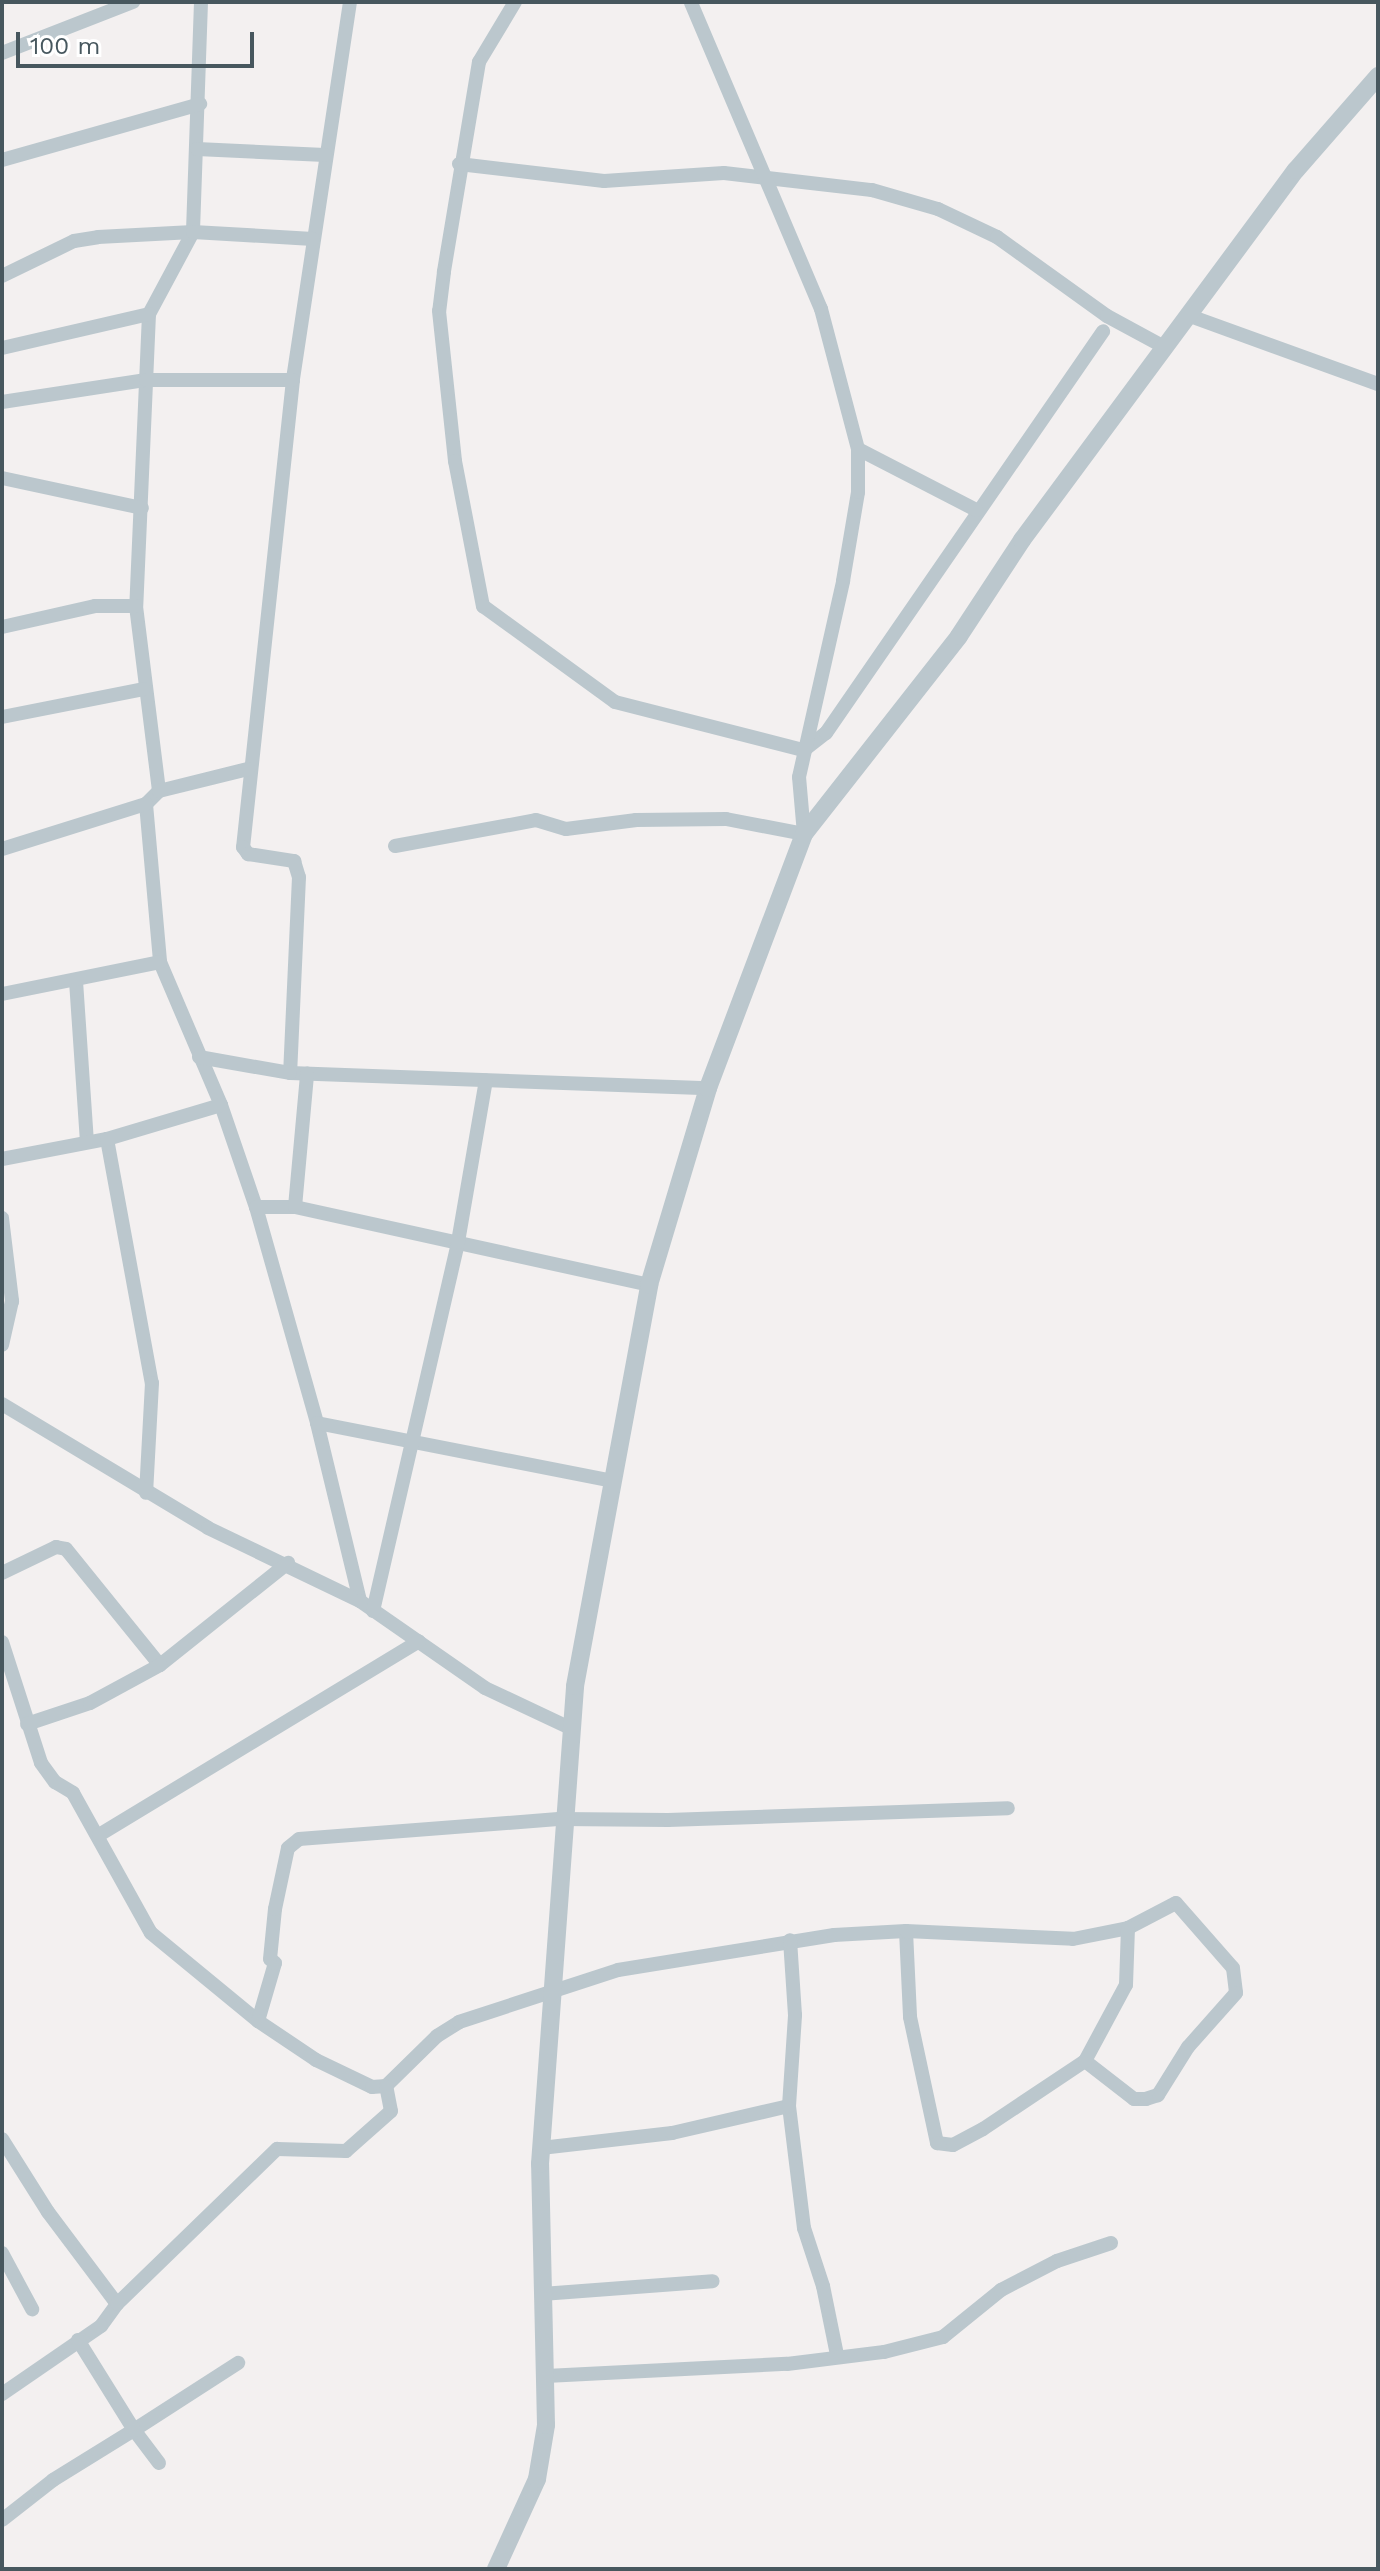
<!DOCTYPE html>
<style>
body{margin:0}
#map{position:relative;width:1380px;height:2571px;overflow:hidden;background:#f3f0f0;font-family:"Work Sans",sans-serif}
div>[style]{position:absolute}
.minor>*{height:14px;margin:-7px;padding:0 7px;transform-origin:7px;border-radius:7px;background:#bbc7cd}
.tertiary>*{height:18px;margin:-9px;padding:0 9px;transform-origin:9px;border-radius:9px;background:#bbc7cd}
span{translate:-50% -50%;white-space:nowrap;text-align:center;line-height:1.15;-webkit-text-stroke:6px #fff;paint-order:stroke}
.frame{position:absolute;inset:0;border:4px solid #47575e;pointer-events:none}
.scale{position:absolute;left:16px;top:32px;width:238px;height:36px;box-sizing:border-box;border:4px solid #47575e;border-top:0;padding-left:10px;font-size:24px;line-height:28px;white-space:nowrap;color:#47575e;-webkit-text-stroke:6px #fff;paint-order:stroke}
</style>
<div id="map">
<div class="minor">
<i style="left:201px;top:2px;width:230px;rotate:92deg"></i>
<i style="left:193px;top:232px;width:93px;rotate:118.2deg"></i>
<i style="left:149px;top:314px;width:292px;rotate:92.5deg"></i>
<i style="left:136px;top:606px;width:186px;rotate:82.9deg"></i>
<i style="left:159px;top:791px;width:18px;rotate:135deg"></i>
<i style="left:146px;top:804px;width:159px;rotate:84.9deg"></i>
<i style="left:160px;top:962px;width:155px;rotate:66.9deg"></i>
<i style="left:221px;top:1105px;width:108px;rotate:71.1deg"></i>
<i style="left:256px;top:1207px;width:224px;rotate:74.2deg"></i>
<i style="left:317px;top:1423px;width:183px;rotate:76.4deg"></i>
<i style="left:350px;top:2px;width:382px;rotate:98.6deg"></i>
<i style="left:293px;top:380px;width:470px;rotate:96.1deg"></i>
<i style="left:243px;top:847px;width:9px;rotate:54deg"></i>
<i style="left:248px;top:854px;width:47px;rotate:8.7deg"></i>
<i style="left:294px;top:861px;width:17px;rotate:73deg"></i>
<i style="left:299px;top:877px;width:196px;rotate:92.6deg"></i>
<i style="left:290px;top:1073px;width:418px;rotate:2.1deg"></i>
<i style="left:515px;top:2px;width:70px;rotate:121deg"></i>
<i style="left:479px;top:62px;width:213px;rotate:99.5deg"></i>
<i style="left:444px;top:272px;width:39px;rotate:97deg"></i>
<i style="left:439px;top:311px;width:151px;rotate:83.9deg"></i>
<i style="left:455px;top:461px;width:148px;rotate:79.1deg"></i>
<i style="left:483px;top:606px;width:163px;rotate:36deg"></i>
<i style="left:615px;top:702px;width:195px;rotate:14.3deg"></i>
<i style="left:804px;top:750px;width:28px;rotate:-38deg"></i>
<i style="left:826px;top:733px;width:488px;rotate:-55.4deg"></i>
<i style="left:2px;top:53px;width:141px;rotate:-21.3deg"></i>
<i style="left:197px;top:149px;width:128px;rotate:2.7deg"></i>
<i style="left:2px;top:160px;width:206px;rotate:-15.8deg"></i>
<i style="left:459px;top:164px;width:146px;rotate:6.7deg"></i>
<i style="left:604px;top:181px;width:120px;rotate:-3.8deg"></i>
<i style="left:724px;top:173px;width:149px;rotate:6.6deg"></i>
<i style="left:872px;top:190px;width:69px;rotate:16.1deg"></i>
<i style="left:938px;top:209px;width:65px;rotate:25.4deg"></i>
<i style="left:997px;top:237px;width:135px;rotate:35.7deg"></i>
<i style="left:1107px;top:316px;width:67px;rotate:28.5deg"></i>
<i style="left:2px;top:276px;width:80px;rotate:-25.9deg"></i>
<i style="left:74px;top:241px;width:24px;rotate:-9deg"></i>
<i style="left:98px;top:237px;width:95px;rotate:-3deg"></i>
<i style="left:193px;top:232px;width:120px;rotate:3.3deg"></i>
<i style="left:1190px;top:316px;width:200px;rotate:19.9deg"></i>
<i style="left:2px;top:348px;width:151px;rotate:-13deg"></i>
<i style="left:2px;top:402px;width:146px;rotate:-8.7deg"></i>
<i style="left:146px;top:380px;width:147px"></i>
<i style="left:858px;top:449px;width:133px;rotate:27.3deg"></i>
<i style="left:2px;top:478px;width:143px;rotate:12.1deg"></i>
<i style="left:2px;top:627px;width:95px;rotate:-12.7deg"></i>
<i style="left:95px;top:606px;width:41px"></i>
<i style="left:2px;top:717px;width:144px;rotate:-11.2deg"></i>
<i style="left:159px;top:791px;width:92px;rotate:-13.9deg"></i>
<i style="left:395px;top:846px;width:143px;rotate:-10.4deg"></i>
<i style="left:536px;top:820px;width:31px;rotate:17deg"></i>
<i style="left:566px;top:829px;width:71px;rotate:-7.3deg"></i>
<i style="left:636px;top:820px;width:90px;rotate:-0.6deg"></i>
<i style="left:726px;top:819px;width:79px;rotate:10.9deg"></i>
<i style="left:804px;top:834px;width:57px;rotate:-95deg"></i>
<i style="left:799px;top:777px;width:201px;rotate:-77.3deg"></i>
<i style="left:843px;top:581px;width:90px;rotate:-80.4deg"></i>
<i style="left:858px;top:492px;width:43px;rotate:-90deg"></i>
<i style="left:858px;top:449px;width:145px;rotate:-104.8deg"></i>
<i style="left:821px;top:309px;width:333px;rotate:-113deg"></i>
<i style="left:2px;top:849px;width:151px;rotate:-17.4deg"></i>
<i style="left:76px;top:981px;width:160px;rotate:86.1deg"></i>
<i style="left:2px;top:994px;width:161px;rotate:-11.4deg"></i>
<i style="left:199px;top:1057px;width:92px;rotate:10deg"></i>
<i style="left:107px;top:1139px;width:248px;rotate:79.6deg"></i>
<i style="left:152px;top:1383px;width:110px;rotate:93.1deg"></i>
<i style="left:2px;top:1159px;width:107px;rotate:-10.8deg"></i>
<i style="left:107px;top:1139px;width:119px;rotate:-16.6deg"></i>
<i style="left:256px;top:1207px;width:39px"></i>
<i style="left:295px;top:1207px;width:362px;rotate:12.4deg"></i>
<i style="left:295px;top:1207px;width:134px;rotate:-84.8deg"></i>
<i style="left:2px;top:1218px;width:84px;rotate:83.1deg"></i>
<i style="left:12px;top:1301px;width:45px;rotate:102.8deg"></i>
<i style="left:2px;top:1404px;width:240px;rotate:31deg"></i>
<i style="left:208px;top:1528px;width:169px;rotate:25.7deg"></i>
<i style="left:360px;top:1601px;width:152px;rotate:34.8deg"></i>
<i style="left:485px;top:1688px;width:94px;rotate:25.2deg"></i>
<i style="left:317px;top:1423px;width:301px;rotate:11.1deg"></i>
<i style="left:2px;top:1573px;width:60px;rotate:-25.7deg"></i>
<i style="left:56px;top:1547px;width:10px;rotate:11deg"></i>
<i style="left:66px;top:1549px;width:149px;rotate:51deg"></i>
<i style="left:160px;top:1665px;width:164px;rotate:-38.6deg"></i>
<i style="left:373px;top:1611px;width:379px;rotate:-77deg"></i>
<i style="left:458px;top:1242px;width:164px;rotate:-80.2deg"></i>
<i style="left:2px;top:1642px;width:127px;rotate:72.1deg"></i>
<i style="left:41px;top:1763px;width:24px;rotate:54deg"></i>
<i style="left:55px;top:1782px;width:21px;rotate:31deg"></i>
<i style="left:73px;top:1793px;width:160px;rotate:60.9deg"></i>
<i style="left:151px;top:1933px;width:139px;rotate:39.4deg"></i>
<i style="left:258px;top:2021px;width:60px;rotate:-73.7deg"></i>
<i style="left:275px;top:1963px;width:6px;rotate:-141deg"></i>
<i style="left:270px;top:1959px;width:50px;rotate:-84.3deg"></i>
<i style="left:275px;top:1909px;width:62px;rotate:-78deg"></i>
<i style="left:288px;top:1848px;width:14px;rotate:-39deg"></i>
<i style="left:299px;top:1839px;width:263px;rotate:-4.4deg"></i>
<i style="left:561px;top:1819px;width:107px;rotate:0.5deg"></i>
<i style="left:668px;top:1820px;width:340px;rotate:-2deg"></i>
<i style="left:27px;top:1724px;width:66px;rotate:-18.4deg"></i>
<i style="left:90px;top:1703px;width:80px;rotate:-28.5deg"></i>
<i style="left:99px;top:1835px;width:374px;rotate:-31.2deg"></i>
<i style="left:906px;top:1931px;width:86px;rotate:87.3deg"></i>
<i style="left:910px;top:2017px;width:129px;rotate:77.9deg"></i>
<i style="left:937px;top:2143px;width:16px;rotate:7deg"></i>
<i style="left:953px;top:2145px;width:34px;rotate:-28deg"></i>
<i style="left:983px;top:2129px;width:123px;rotate:-33.7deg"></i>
<i style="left:258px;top:2021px;width:70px;rotate:33.9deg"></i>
<i style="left:316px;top:2060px;width:62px;rotate:25.7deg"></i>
<i style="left:372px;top:2087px;width:14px;rotate:-4deg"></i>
<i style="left:386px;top:2086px;width:71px;rotate:-44.4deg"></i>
<i style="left:437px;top:2036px;width:26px;rotate:-32deg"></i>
<i style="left:459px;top:2022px;width:167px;rotate:-18.1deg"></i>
<i style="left:618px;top:1970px;width:219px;rotate:-9.2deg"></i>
<i style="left:834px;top:1935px;width:72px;rotate:-3.2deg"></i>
<i style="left:906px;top:1931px;width:167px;rotate:2.7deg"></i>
<i style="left:1073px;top:1939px;width:56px;rotate:-11.3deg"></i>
<i style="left:1128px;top:1928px;width:54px;rotate:-27.5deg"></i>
<i style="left:1176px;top:1903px;width:86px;rotate:48.8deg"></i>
<i style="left:1233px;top:1968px;width:25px;rotate:83deg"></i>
<i style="left:1236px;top:1993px;width:72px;rotate:131.6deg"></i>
<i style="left:1188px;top:2047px;width:57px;rotate:122deg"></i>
<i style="left:1158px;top:2095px;width:13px;rotate:162deg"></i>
<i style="left:1146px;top:2099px;width:12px;rotate:180deg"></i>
<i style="left:1134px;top:2099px;width:62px;rotate:-142.2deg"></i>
<i style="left:1085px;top:2061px;width:86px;rotate:-61.7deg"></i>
<i style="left:1126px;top:1985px;width:57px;rotate:-88deg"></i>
<i style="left:789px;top:2106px;width:123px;rotate:83deg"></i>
<i style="left:804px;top:2228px;width:61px;rotate:71.9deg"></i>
<i style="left:823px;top:2286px;width:70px;rotate:78.5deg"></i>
<i style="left:2px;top:2139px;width:86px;rotate:57.8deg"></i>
<i style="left:48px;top:2212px;width:115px;rotate:53.1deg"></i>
<i style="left:117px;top:2304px;width:27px;rotate:126deg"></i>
<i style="left:101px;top:2326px;width:120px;rotate:145.5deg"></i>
<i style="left:541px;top:2148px;width:132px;rotate:-6.5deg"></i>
<i style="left:672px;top:2133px;width:120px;rotate:-13deg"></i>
<i style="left:789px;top:2106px;width:91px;rotate:-86.2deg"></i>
<i style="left:795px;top:2015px;width:75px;rotate:-93.8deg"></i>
<i style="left:2px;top:2253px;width:64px;rotate:61.8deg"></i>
<i style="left:542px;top:2294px;width:171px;rotate:-4.3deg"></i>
<i style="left:117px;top:2304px;width:223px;rotate:-44.1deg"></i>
<i style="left:277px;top:2149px;width:69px;rotate:1.7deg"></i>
<i style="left:346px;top:2151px;width:60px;rotate:-41.6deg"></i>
<i style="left:391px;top:2111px;width:25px;rotate:-101deg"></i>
<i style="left:546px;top:2376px;width:241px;rotate:-2.9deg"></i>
<i style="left:787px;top:2364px;width:98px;rotate:-7.1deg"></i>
<i style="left:884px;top:2352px;width:61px;rotate:-14.3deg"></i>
<i style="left:943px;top:2337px;width:75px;rotate:-39deg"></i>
<i style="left:1001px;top:2290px;width:63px;rotate:-27.4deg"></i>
<i style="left:1057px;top:2261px;width:57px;rotate:-18.4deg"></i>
<i style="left:159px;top:2463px;width:41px;rotate:-127.1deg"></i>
<i style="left:134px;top:2430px;width:124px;rotate:-32.8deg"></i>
<i style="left:2px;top:2520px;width:65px;rotate:-38.1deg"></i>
<i style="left:53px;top:2480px;width:95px;rotate:-31.7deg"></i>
<i style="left:134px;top:2430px;width:106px;rotate:-121.9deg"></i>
</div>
<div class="tertiary">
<i style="left:496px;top:2569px;width:99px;rotate:-65.5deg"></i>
<i style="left:537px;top:2479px;width:55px;rotate:-80.5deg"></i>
<i style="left:546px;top:2425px;width:261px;rotate:-91.3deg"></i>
<i style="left:540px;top:2164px;width:479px;rotate:-85.8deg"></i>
<i style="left:575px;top:1686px;width:408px;rotate:-79.5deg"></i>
<i style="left:649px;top:1285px;width:206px;rotate:-73.3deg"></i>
<i style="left:708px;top:1088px;width:272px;rotate:-69.3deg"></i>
<i style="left:804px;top:834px;width:251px;rotate:-51.9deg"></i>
<i style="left:959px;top:636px;width:115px;rotate:-56.7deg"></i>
<i style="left:1022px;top:540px;width:460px;rotate:-53.5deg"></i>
<i style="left:1296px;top:170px;width:125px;rotate:-48.9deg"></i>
</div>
<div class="frame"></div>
<div class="scale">100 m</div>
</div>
